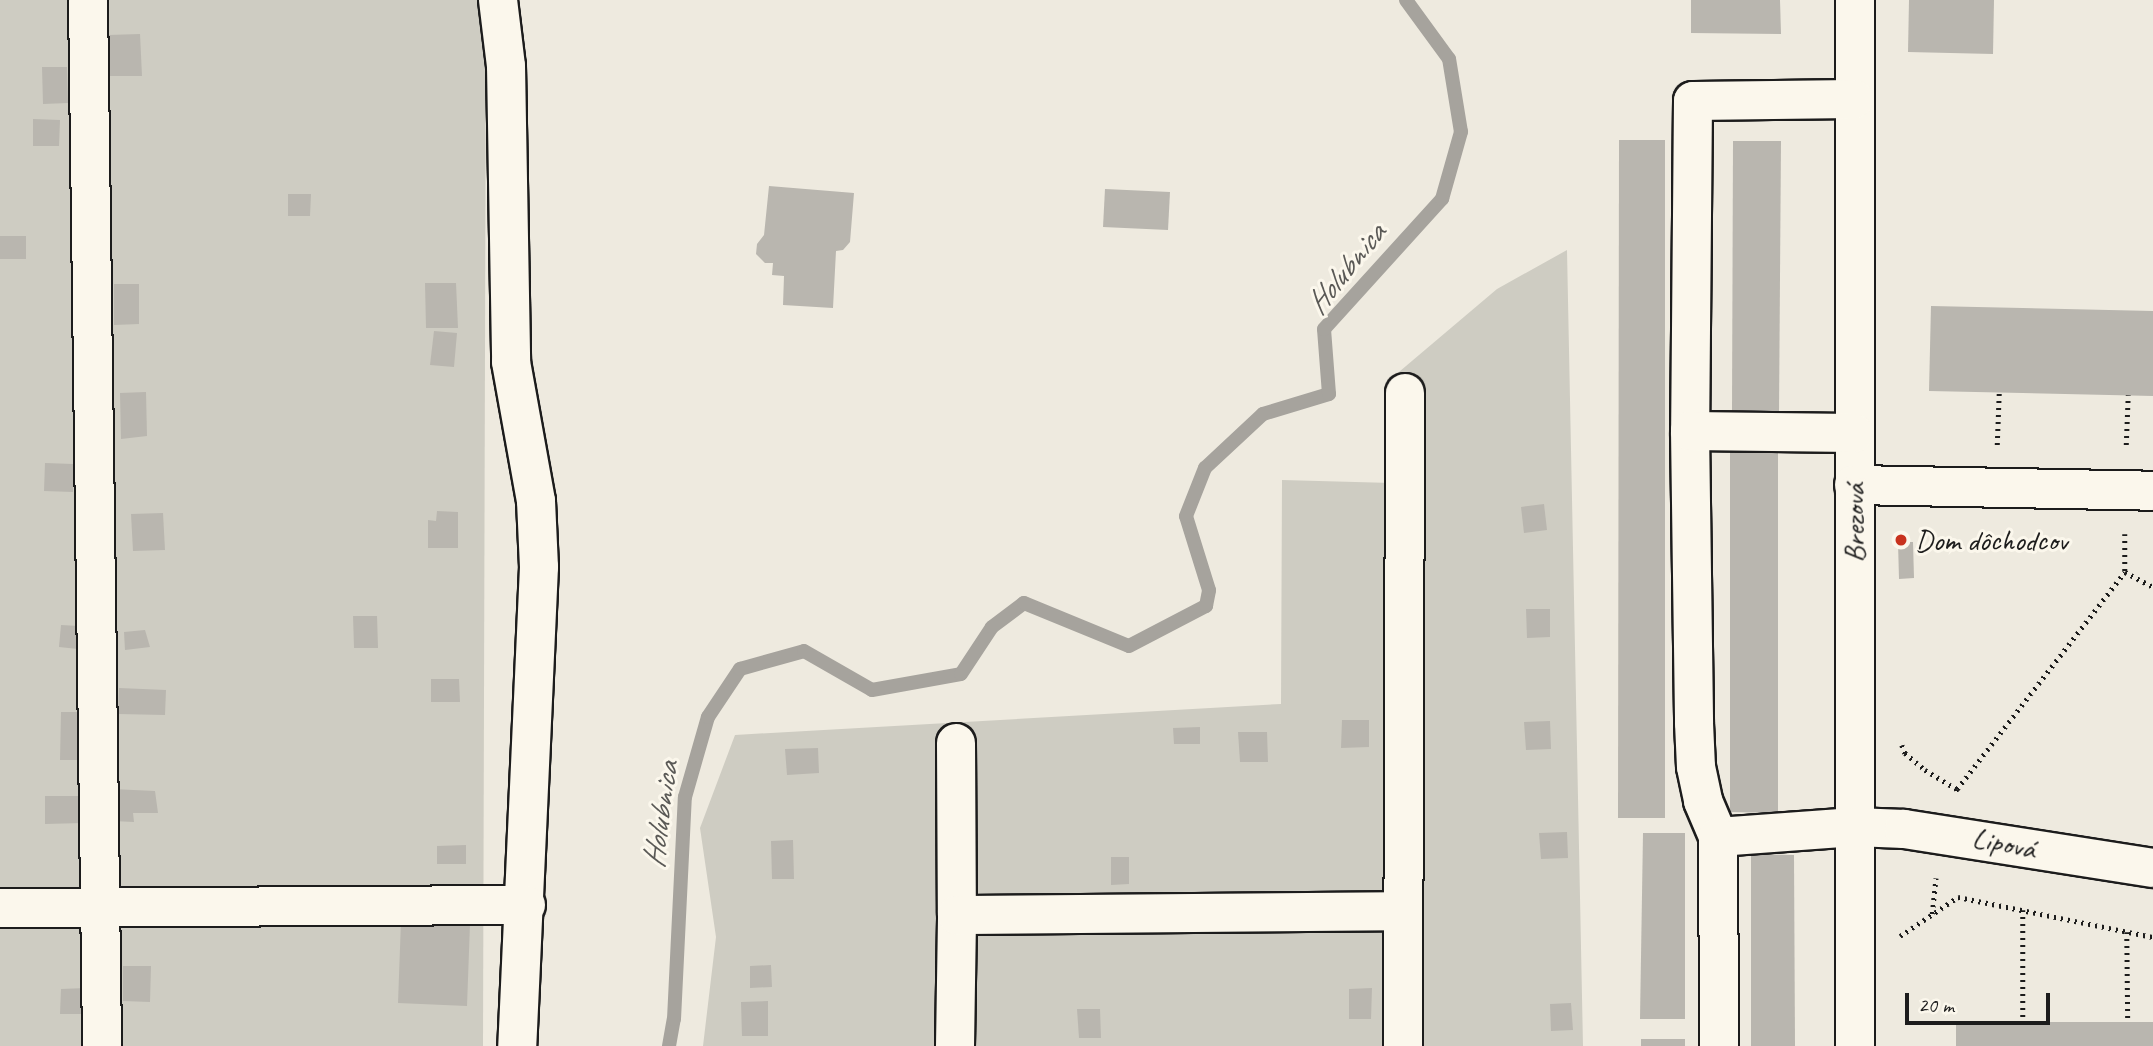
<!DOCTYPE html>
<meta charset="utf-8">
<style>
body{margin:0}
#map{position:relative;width:2153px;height:1046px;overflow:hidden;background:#eeeadf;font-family:Caveat,sans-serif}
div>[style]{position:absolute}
.green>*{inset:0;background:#ceccc2}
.stream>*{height:14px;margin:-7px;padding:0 7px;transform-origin:7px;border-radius:7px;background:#a6a39d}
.building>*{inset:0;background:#b9b6af}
.path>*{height:4.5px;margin-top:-2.25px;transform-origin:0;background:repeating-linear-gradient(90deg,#1c1c1c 0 2px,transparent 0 7px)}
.roads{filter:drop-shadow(2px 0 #1c1c1c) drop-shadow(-2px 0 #1c1c1c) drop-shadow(0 2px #1c1c1c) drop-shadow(0 -2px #1c1c1c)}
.minor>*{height:38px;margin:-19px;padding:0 19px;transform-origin:19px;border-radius:19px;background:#fbf7ec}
.dots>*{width:19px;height:19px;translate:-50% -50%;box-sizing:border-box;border:4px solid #fbf7ec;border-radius:50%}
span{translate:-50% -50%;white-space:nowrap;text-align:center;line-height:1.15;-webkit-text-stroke:6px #fbf7ec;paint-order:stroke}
.street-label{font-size:30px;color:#1c1c1c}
.poi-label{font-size:30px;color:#1c1c1c}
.left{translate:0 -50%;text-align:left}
.water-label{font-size:32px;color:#5a5956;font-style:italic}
.scale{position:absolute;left:1905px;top:993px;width:145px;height:32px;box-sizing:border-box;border:4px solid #1c1c1c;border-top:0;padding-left:9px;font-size:21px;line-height:24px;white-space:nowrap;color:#1c1c1c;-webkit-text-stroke:5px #fbf7ec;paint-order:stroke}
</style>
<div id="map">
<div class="green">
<i style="clip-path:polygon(0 0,486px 0,483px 1046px,0 1046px)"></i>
<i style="clip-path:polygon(1567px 250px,1583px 1046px,703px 1046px,716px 937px,700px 828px,735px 735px,1281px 704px,1282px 480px,1392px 483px,1393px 377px,1497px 289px)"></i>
</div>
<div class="stream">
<i style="left:669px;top:1046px;width:27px;rotate:-80deg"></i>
<i style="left:674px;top:1019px;width:222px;rotate:-87.2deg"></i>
<i style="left:685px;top:797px;width:83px;rotate:-74deg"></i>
<i style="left:708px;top:717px;width:58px;rotate:-56.3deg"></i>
<i style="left:740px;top:669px;width:66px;rotate:-15.7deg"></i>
<i style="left:804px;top:651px;width:78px;rotate:29.8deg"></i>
<i style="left:872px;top:690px;width:90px;rotate:-10.2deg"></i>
<i style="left:961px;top:674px;width:56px;rotate:-56.6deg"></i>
<i style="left:992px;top:627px;width:40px;rotate:-37deg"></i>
<i style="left:1024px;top:603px;width:113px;rotate:22.3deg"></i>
<i style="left:1129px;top:646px;width:87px;rotate:-27.5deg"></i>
<i style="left:1206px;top:606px;width:16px;rotate:-79deg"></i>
<i style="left:1209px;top:590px;width:77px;rotate:-107.3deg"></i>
<i style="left:1186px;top:516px;width:52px;rotate:-68.4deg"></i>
<i style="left:1205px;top:468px;width:79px;rotate:-43deg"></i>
<i style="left:1263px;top:414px;width:69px;rotate:-16.9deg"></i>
<i style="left:1329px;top:394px;width:65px;rotate:-94.4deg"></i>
<i style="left:1324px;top:329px;width:176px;rotate:-47.8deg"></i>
<i style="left:1442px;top:199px;width:70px;rotate:-74.2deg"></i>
<i style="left:1461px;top:132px;width:74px;rotate:-99.3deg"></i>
<i style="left:1449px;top:59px;width:73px;rotate:-126.1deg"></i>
</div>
<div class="building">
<i style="clip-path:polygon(1691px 0,1780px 0,1781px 34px,1691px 33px)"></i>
<i style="clip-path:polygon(1909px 0,1994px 0,1993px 54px,1908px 52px)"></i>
<i style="clip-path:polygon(140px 34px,142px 76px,109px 76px,108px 35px)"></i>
<i style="clip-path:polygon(42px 67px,67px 67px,68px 103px,43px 104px)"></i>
<i style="clip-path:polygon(33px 119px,60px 120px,59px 146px,33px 146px)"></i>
<i style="clip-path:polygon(1619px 140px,1665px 140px,1665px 818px,1618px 818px)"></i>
<i style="clip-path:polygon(1733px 141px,1781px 141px,1779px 413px,1732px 413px)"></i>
<i style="clip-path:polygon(769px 186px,854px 193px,850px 242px,843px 250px,836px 251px,833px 308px,783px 305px,784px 276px,772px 275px,773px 263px,765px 263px,756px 254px,757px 244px,764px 235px)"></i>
<i style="clip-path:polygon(1105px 189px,1170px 192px,1168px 230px,1103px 227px)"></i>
<i style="clip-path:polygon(288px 194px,311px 194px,310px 216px,288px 216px)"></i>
<i style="clip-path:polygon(0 236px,26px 236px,26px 259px,0 259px)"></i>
<i style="clip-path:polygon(425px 283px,456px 283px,458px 328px,426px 328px)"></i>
<i style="clip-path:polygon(114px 284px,139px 284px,139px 324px,114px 325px)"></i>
<i style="clip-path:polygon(1931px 306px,2153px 311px,2153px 396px,1929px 391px)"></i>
<i style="clip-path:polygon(434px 331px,457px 333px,454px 367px,430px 365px)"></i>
<i style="clip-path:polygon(146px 392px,147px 436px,121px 439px,120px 393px)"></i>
<i style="clip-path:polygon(1730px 450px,1778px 451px,1778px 813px,1730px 812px)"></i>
<i style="clip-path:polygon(45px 463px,73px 464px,73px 492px,44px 491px)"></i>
<i style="clip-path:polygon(1544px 504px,1547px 530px,1524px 533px,1521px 507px)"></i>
<i style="clip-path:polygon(437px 511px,458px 512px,458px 548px,428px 548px,428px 520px,436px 521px)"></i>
<i style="clip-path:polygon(163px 513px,165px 550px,133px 551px,131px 514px)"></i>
<i style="clip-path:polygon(1898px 542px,1913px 542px,1914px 578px,1899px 579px)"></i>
<i style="clip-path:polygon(1526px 609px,1550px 609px,1550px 637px,1527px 638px)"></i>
<i style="clip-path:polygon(353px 616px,377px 616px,378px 648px,354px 648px)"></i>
<i style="clip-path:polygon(61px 625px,79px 626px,78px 649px,59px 647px)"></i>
<i style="clip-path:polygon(145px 630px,150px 647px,125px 650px,124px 632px)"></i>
<i style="clip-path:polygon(431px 679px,459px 679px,460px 702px,431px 702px)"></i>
<i style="clip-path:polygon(119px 688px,166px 690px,165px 715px,118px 714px)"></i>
<i style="clip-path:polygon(61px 712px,86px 712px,86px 760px,60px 760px)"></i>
<i style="clip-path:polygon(1342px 720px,1369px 720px,1369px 747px,1341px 748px)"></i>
<i style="clip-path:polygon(1550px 721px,1551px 749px,1526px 750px,1524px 722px)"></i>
<i style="clip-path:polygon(1200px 727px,1200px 744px,1174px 744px,1173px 728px)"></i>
<i style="clip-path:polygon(1238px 732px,1267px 732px,1268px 762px,1240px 762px)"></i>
<i style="clip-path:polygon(818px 748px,819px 773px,787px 775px,785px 749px)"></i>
<i style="clip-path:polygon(112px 789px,155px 791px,158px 813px,133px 813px,134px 822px,113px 821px)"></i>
<i style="clip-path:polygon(45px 796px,82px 796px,83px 823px,45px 824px)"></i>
<i style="clip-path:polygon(1567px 832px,1568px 858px,1541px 859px,1539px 833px)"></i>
<i style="clip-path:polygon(1643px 833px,1685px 833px,1685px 1019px,1640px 1019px)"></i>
<i style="clip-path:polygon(793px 840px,794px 879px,772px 879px,771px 841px)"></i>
<i style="clip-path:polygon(466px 845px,466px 864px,437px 864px,437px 846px)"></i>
<i style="clip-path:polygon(1751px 854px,1794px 855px,1795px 1046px,1751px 1046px)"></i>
<i style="clip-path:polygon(1111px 857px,1129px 857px,1129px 884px,1111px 885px)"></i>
<i style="clip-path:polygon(401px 921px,470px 924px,467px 1006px,398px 1003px)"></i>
<i style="clip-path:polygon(771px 965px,772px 987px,750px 988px,750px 966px)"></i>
<i style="clip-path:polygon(123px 966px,151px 966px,150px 1002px,123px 1001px)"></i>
<i style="clip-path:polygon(86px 988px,86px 1014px,60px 1014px,61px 989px)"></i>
<i style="clip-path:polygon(1372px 988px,1371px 1019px,1349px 1019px,1349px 989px)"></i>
<i style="clip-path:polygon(768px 1001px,768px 1036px,742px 1036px,741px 1002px)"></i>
<i style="clip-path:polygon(1571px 1003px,1573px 1030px,1551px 1031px,1550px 1004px)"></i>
<i style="clip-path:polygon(1077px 1009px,1100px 1009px,1101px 1038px,1079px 1038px)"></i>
<i style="clip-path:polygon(1956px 1022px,2153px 1022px,2153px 1046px,1956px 1046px)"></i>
<i style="clip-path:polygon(1641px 1039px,1685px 1039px,1685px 1046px,1641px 1046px)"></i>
</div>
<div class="path">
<i style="left:1997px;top:445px;width:52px;rotate:-87.8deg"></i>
<i style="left:2126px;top:445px;width:50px;rotate:-87.7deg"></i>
<i style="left:2125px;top:534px;width:38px;rotate:90deg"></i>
<i style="left:1902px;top:745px;width:9px;rotate:69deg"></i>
<i style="left:1905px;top:753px;width:26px;rotate:40deg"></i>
<i style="left:1925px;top:770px;width:37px;rotate:31deg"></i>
<i style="left:1957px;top:789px;width:3px;rotate:108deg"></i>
<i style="left:1957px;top:789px;width:274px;rotate:-52.3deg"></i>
<i style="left:2125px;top:572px;width:32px;rotate:28deg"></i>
<i style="left:2023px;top:910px;width:112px;rotate:90deg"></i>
<i style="left:1932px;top:914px;width:36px;rotate:-84deg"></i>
<i style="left:2127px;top:932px;width:90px;rotate:89.4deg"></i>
<i style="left:1900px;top:936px;width:70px;rotate:-33.9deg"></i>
<i style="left:1958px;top:897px;width:199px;rotate:11.6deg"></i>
</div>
<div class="roads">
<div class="minor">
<i style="left:88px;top:0;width:1046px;rotate:89.23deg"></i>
<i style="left:498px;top:0;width:66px;rotate:83.1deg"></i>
<i style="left:506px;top:66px;width:296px;rotate:89deg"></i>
<i style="left:511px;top:362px;width:141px;rotate:79.8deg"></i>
<i style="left:536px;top:501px;width:66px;rotate:87.4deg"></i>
<i style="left:539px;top:567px;width:480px;rotate:92.6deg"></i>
<i style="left:1855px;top:0;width:1046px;rotate:90deg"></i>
<i style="left:1854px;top:99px;width:161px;rotate:179.3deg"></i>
<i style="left:1693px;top:101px;width:330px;rotate:90.5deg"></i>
<i style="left:1690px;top:431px;width:292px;rotate:89.2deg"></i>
<i style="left:1694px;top:723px;width:44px;rotate:87.4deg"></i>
<i style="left:1696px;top:767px;width:35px;rotate:78deg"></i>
<i style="left:1703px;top:801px;width:39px;rotate:67deg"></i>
<i style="left:1718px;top:837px;width:137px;rotate:-4.2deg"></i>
<i style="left:1855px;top:827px;width:49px;rotate:2.3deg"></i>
<i style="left:1904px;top:829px;width:252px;rotate:8.9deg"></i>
<i style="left:1690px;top:431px;width:164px;rotate:0.7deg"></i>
<i style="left:1854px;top:485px;width:299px;rotate:1.1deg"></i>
<i style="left:956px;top:743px;width:172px;rotate:89.7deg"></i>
<i style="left:1718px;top:837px;width:209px;rotate:89.7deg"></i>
<i style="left:0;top:908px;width:526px;rotate:-0.33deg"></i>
<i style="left:955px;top:1046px;width:131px;rotate:-89.1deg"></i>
<i style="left:957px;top:915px;width:445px;rotate:-0.5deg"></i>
<i style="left:1403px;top:1046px;width:653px;rotate:-89.82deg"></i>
</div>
</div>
<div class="dots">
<i style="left:1901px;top:540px;background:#c8321e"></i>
</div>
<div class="street-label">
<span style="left:1854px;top:523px;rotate:-90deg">Brezová</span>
<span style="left:2004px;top:843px;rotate:10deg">Lipová</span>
</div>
<div class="poi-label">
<span class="left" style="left:1915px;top:540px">Dom dôchodcov</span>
</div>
<div class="water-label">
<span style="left:1346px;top:269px;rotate:-51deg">Holubnica</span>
<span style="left:661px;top:815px;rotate:-82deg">Holubnica</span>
</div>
<div class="scale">20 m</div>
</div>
